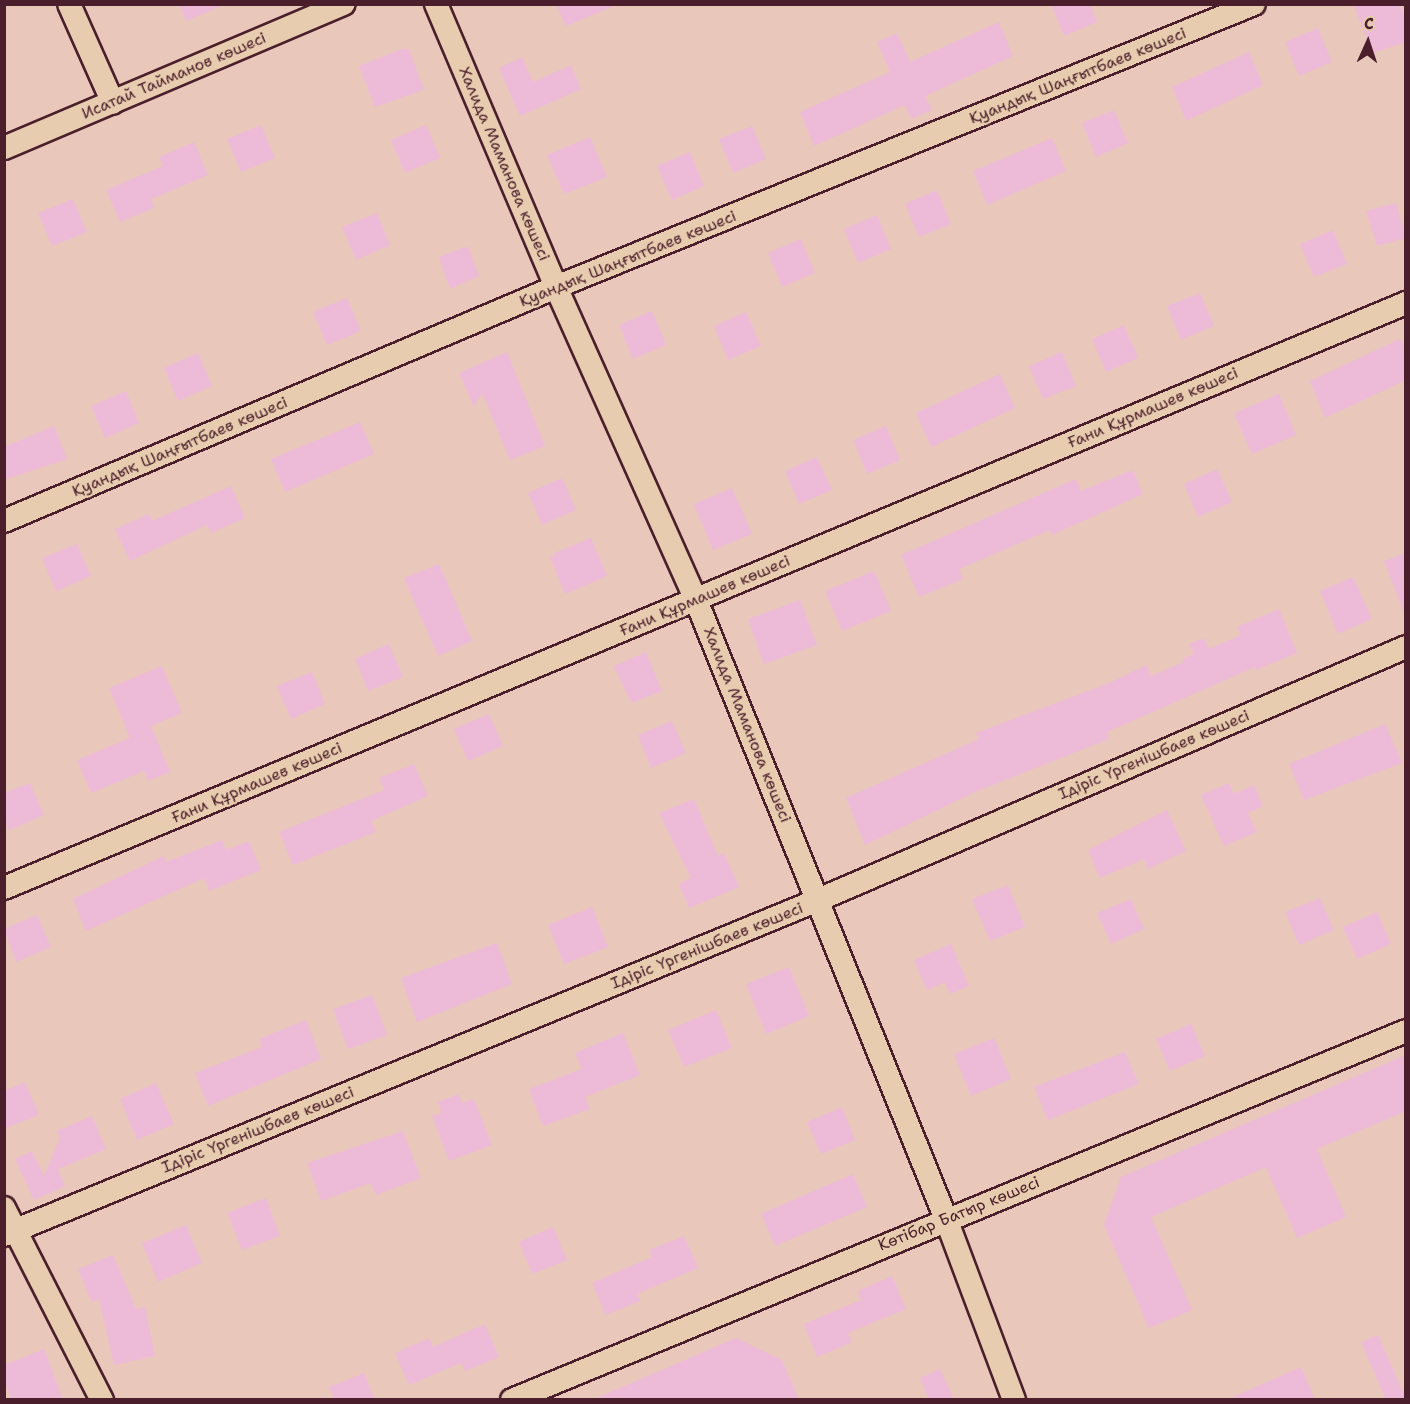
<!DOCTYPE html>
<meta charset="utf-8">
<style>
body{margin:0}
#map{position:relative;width:1410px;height:1404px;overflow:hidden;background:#eac7bb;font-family:"Shantell Sans",sans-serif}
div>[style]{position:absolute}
.building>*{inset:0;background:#edbad8}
.roads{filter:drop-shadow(2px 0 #4a1f2b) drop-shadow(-2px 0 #4a1f2b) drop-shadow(0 2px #4a1f2b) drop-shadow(0 -2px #4a1f2b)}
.minor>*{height:22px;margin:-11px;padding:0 11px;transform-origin:11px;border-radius:11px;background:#e8ccaf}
span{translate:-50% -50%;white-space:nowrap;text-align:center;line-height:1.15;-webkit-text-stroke:4.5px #e8ccaf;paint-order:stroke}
.street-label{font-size:16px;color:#4a1f2b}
.frame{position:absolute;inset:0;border:6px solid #4a1f2b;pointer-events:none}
.north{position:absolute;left:1338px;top:12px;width:60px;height:60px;-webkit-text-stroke:4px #e8ccaf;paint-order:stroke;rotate:3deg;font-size:16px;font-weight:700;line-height:24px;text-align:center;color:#4a1f2b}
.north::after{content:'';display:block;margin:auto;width:21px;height:27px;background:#4a1f2b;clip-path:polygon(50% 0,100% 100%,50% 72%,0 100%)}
</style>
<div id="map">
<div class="building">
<i style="clip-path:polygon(179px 4px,226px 4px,186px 21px)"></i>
<i style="clip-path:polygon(556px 4px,617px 4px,617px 5px,566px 26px)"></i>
<i style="clip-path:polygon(1051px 4px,1090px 4px,1097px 22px,1064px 36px)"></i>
<i style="clip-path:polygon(1353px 4px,1399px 4px,1406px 21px,1406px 42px,1373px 53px)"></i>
<i style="clip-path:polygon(999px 22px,1013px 56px,925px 96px,932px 110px,911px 119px,905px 105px,814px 146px,800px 112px,890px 72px,877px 42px,897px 33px,910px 62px)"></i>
<i style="clip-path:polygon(1318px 28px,1332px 62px,1299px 76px,1285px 42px)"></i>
<i style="clip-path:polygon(402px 49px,409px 49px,424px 90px,375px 107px,359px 66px)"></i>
<i style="clip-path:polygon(1249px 52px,1263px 85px,1186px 121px,1172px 87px)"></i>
<i style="clip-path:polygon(522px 57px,533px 82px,571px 65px,581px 89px,520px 116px,499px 68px)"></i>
<i style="clip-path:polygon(1114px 110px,1128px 143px,1096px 157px,1082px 123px)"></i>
<i style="clip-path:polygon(261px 125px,275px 158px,241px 172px,227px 139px)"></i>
<i style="clip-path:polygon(426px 125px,440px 158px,405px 173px,391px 140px)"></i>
<i style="clip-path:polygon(752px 126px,766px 159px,733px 173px,719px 139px)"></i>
<i style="clip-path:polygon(590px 137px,607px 177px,564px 194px,547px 155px)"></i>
<i style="clip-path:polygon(1052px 138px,1066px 171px,987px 205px,973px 171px)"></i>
<i style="clip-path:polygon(194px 142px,208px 175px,151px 199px,154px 208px,120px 222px,106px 190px,163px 166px,159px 157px)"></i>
<i style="clip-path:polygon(690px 152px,704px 186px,672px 200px,657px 166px)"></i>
<i style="clip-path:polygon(937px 190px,951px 224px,919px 237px,905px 204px)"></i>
<i style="clip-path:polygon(73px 199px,87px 232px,52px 246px,38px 213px)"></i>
<i style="clip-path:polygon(1396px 203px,1406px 238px,1377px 246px,1366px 211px)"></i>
<i style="clip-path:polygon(377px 213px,390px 245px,356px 260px,342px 227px)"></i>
<i style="clip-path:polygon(877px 215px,891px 249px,858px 263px,844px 229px)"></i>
<i style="clip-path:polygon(1333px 230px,1347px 264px,1314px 277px,1300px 244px)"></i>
<i style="clip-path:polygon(801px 239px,815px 273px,782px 287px,768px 253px)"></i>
<i style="clip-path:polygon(468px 246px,479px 276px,450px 289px,439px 257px)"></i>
<i style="clip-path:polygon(1200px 293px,1214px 326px,1181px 340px,1167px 306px)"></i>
<i style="clip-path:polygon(347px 298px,361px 331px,327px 345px,313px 312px)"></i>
<i style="clip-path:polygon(652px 311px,666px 345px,633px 359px,619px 325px)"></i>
<i style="clip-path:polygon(746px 312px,761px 346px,728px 360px,714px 326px)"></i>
<i style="clip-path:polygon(1124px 325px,1138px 358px,1106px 372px,1092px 339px)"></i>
<i style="clip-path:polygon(1400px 339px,1406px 352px,1406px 380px,1325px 418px,1310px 381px)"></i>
<i style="clip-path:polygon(507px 352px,545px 446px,510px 460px,482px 393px,474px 407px,459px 373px)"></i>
<i style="clip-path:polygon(1062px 352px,1076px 386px,1043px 399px,1029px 366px)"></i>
<i style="clip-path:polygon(198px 353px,212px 386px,178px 401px,164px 368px)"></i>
<i style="clip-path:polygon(1000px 374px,1015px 408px,931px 447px,916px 413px)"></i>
<i style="clip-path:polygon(126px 391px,139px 423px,105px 438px,91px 406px)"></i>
<i style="clip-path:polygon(1279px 394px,1296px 435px,1252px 454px,1234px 413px)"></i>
<i style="clip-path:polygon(360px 422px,374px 454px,285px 492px,271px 459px)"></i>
<i style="clip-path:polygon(54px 426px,67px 459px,4px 480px,4px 447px)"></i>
<i style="clip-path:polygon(886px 426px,900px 460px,867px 474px,853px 440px)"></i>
<i style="clip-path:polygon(817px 457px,832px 490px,799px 504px,785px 471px)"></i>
<i style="clip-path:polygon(1217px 469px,1232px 502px,1198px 517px,1184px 484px)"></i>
<i style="clip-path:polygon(1133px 470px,1143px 494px,1052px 535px,1050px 530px,959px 569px,963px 579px,919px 597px,901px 555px,1076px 479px,1081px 491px)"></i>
<i style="clip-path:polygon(562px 478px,576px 510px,542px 525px,528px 493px)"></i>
<i style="clip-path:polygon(231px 486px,245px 518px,211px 533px,207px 525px,130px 561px,115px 529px,149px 514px,152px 521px)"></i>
<i style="clip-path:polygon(732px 488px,752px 534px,713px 550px,694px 504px)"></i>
<i style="clip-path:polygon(591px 538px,607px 576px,565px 594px,549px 555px,556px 558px,554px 553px)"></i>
<i style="clip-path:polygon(77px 544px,91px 576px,56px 591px,42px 558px)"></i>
<i style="clip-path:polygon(1406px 553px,1406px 613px,1404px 613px,1384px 561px)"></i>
<i style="clip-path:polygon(439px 564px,472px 641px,438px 656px,404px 578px)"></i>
<i style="clip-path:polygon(874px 571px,891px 611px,842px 631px,825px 591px)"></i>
<i style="clip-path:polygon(1353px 577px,1372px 619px,1338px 634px,1320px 591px)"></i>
<i style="clip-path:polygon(800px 600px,817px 645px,764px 664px,748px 619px)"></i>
<i style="clip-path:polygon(1279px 609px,1297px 653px,1256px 670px,1255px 667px,1107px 732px,1109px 739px,975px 792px,865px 845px,846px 798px,979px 739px,976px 733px,1112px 682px,1146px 665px,1151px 676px,1184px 662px,1182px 659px,1194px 654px,1189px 644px,1204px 638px,1209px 649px,1241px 635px,1237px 627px)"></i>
<i style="clip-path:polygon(389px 644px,403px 677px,368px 691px,355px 659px)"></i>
<i style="clip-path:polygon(646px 652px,662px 691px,631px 703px,614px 666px)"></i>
<i style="clip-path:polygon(162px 666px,182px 713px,151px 726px,170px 772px,148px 781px,144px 771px,91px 793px,77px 760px,130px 738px,109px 688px)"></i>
<i style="clip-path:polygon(312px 672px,325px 704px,291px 719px,277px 686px)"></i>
<i style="clip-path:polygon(489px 714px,503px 746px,468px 761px,454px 729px)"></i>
<i style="clip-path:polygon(672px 721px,686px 753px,651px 768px,638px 735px)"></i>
<i style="clip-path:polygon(1385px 724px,1402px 763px,1304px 800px,1289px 764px)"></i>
<i style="clip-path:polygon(414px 764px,428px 796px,371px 821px,376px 832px,293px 865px,279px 832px,384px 790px,379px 778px)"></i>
<i style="clip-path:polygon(30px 783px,44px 815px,9px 830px,4px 819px,4px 793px)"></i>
<i style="clip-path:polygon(1229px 783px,1234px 794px,1254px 785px,1263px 806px,1248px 813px,1257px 832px,1224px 846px,1201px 795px)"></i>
<i style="clip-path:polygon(694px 799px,718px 856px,724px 853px,739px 887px,689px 908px,679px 884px,691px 878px,659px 813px)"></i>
<i style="clip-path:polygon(1167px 810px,1186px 851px,1148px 869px,1144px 859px,1100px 878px,1088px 850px)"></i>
<i style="clip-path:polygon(222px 840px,226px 850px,249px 841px,261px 870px,209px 891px,204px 878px,86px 931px,73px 899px,164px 856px,166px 862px)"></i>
<i style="clip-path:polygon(1008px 885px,1025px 927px,990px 941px,972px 899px)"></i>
<i style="clip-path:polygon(1320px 898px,1334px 930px,1299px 945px,1285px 912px)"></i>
<i style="clip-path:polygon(1131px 899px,1144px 929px,1111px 944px,1097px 913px)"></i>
<i style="clip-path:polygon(592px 907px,608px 947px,564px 964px,548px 925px)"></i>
<i style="clip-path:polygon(1377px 912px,1391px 944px,1357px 959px,1343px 927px)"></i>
<i style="clip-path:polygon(37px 915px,51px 947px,16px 962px,4px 929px)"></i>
<i style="clip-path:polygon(497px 943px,512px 984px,417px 1022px,401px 978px)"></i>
<i style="clip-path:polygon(951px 944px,969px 986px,950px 994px,945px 982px,927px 990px,914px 960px)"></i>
<i style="clip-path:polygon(789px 967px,809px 1016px,766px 1034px,746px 984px)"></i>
<i style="clip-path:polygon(372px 995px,387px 1035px,348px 1049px,333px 1009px)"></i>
<i style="clip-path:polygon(716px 1010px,732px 1048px,684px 1067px,668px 1030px)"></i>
<i style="clip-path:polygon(306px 1020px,321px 1059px,208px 1106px,195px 1073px,262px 1047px,259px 1039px)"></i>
<i style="clip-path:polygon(1191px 1024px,1205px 1056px,1170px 1071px,1156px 1039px)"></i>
<i style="clip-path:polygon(623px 1033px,640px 1075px,585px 1097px,590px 1109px,543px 1126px,529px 1089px,582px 1069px,575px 1053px)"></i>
<i style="clip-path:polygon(994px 1038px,1011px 1079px,971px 1096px,954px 1054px)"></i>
<i style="clip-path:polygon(1125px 1052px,1139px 1084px,1048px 1120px,1034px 1087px)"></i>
<i style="clip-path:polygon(1406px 1055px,1406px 1111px,1317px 1149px,1346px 1217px,1297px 1238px,1266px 1167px,1151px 1217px,1192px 1310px,1149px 1328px,1104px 1225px,1121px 1177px)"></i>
<i style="clip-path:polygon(25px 1082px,39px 1115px,4px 1129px,4px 1091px)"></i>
<i style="clip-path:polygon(156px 1083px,174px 1124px,137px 1140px,120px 1099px)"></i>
<i style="clip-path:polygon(459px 1094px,462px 1103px,474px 1099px,492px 1145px,449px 1161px,432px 1116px,442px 1113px,438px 1102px)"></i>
<i style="clip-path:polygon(842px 1107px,855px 1140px,821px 1154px,807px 1122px)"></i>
<i style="clip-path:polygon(92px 1116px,106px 1149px,58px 1169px,65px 1186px,34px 1200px,15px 1159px,32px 1151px,44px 1176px,60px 1138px,57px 1131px)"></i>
<i style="clip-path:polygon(403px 1131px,421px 1178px,376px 1195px,371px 1183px,321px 1201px,307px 1163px)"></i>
<i style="clip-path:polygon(853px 1174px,867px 1207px,775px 1246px,761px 1214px)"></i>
<i style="clip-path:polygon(266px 1198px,280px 1236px,242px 1250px,227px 1213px)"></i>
<i style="clip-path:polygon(186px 1225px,202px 1263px,158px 1282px,142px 1243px)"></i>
<i style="clip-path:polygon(553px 1227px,567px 1260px,532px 1274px,519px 1242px)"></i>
<i style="clip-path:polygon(684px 1236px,698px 1268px,637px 1294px,640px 1301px,606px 1315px,592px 1283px,652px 1257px,649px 1250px)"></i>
<i style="clip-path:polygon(113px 1255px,136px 1309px,145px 1307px,155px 1356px,114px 1365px,99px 1299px,92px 1302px,78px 1269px)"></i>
<i style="clip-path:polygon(892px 1276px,906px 1309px,848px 1333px,852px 1342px,817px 1357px,804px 1324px,861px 1300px,858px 1291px)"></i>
<i style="clip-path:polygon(485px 1324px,499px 1357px,465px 1371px,461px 1363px,409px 1385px,395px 1353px,429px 1338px,433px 1347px)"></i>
<i style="clip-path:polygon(1378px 1335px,1406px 1399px,1406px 1400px,1386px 1400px,1361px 1342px)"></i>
<i style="clip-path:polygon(736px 1338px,782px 1360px,799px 1400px,592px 1400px)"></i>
<i style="clip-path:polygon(44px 1349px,63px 1400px,12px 1400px,4px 1380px,4px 1365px)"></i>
<i style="clip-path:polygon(1301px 1367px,1315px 1400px,1226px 1400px)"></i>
<i style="clip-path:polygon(940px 1369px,954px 1400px,929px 1400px,920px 1378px)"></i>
<i style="clip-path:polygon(364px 1373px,375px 1400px,335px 1400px,329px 1387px)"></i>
</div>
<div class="roads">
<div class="minor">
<i style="left:69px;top:4px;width:108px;rotate:66deg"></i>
<i style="left:436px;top:4px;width:307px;rotate:67deg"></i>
<i style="left:556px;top:287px;width:343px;rotate:65.9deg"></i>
<i style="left:696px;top:600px;width:668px;rotate:68.01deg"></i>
<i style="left:946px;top:1219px;width:193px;rotate:69.4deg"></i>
<i style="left:4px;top:148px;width:369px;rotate:-23deg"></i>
<i style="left:4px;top:521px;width:600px;rotate:-22.97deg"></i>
<i style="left:556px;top:287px;width:753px;rotate:-22.07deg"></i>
<i style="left:4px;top:888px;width:1519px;rotate:-22.65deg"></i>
<i style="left:4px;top:1208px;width:216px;rotate:63deg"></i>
<i style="left:4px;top:1235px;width:880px;rotate:-22.37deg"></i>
<i style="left:818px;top:900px;width:640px;rotate:-23.28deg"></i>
<i style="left:512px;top:1400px;width:967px;rotate:-22.43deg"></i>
</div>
</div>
<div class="street-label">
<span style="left:174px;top:76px;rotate:-23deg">Исатай Тайманов көшесі</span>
<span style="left:1078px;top:76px;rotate:-22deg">Қуандық Шаңғытбаев көшесі</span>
<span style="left:504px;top:164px;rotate:67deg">Халида Маманова көшесі</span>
<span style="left:628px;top:259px;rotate:-22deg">Қуандық Шаңғытбаев көшесі</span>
<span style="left:1153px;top:408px;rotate:-23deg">Ғани Құрмашев көшесі</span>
<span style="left:180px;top:447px;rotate:-23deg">Қуандық Шаңғытбаев көшесі</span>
<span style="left:705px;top:596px;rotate:-23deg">Ғани Құрмашев көшесі</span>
<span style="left:747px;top:725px;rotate:68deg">Халида Маманова көшесі</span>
<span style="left:1154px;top:755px;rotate:-23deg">Ідіріс Үргенішбаев көшесі</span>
<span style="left:257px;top:783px;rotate:-23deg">Ғани Құрмашев көшесі</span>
<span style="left:707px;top:946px;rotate:-22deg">Ідіріс Үргенішбаев көшесі</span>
<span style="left:258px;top:1130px;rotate:-22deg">Ідіріс Үргенішбаев көшесі</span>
<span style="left:959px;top:1214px;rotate:-22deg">Көтібар Батыр көшесі</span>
</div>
<div class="frame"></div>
<div class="north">С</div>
</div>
